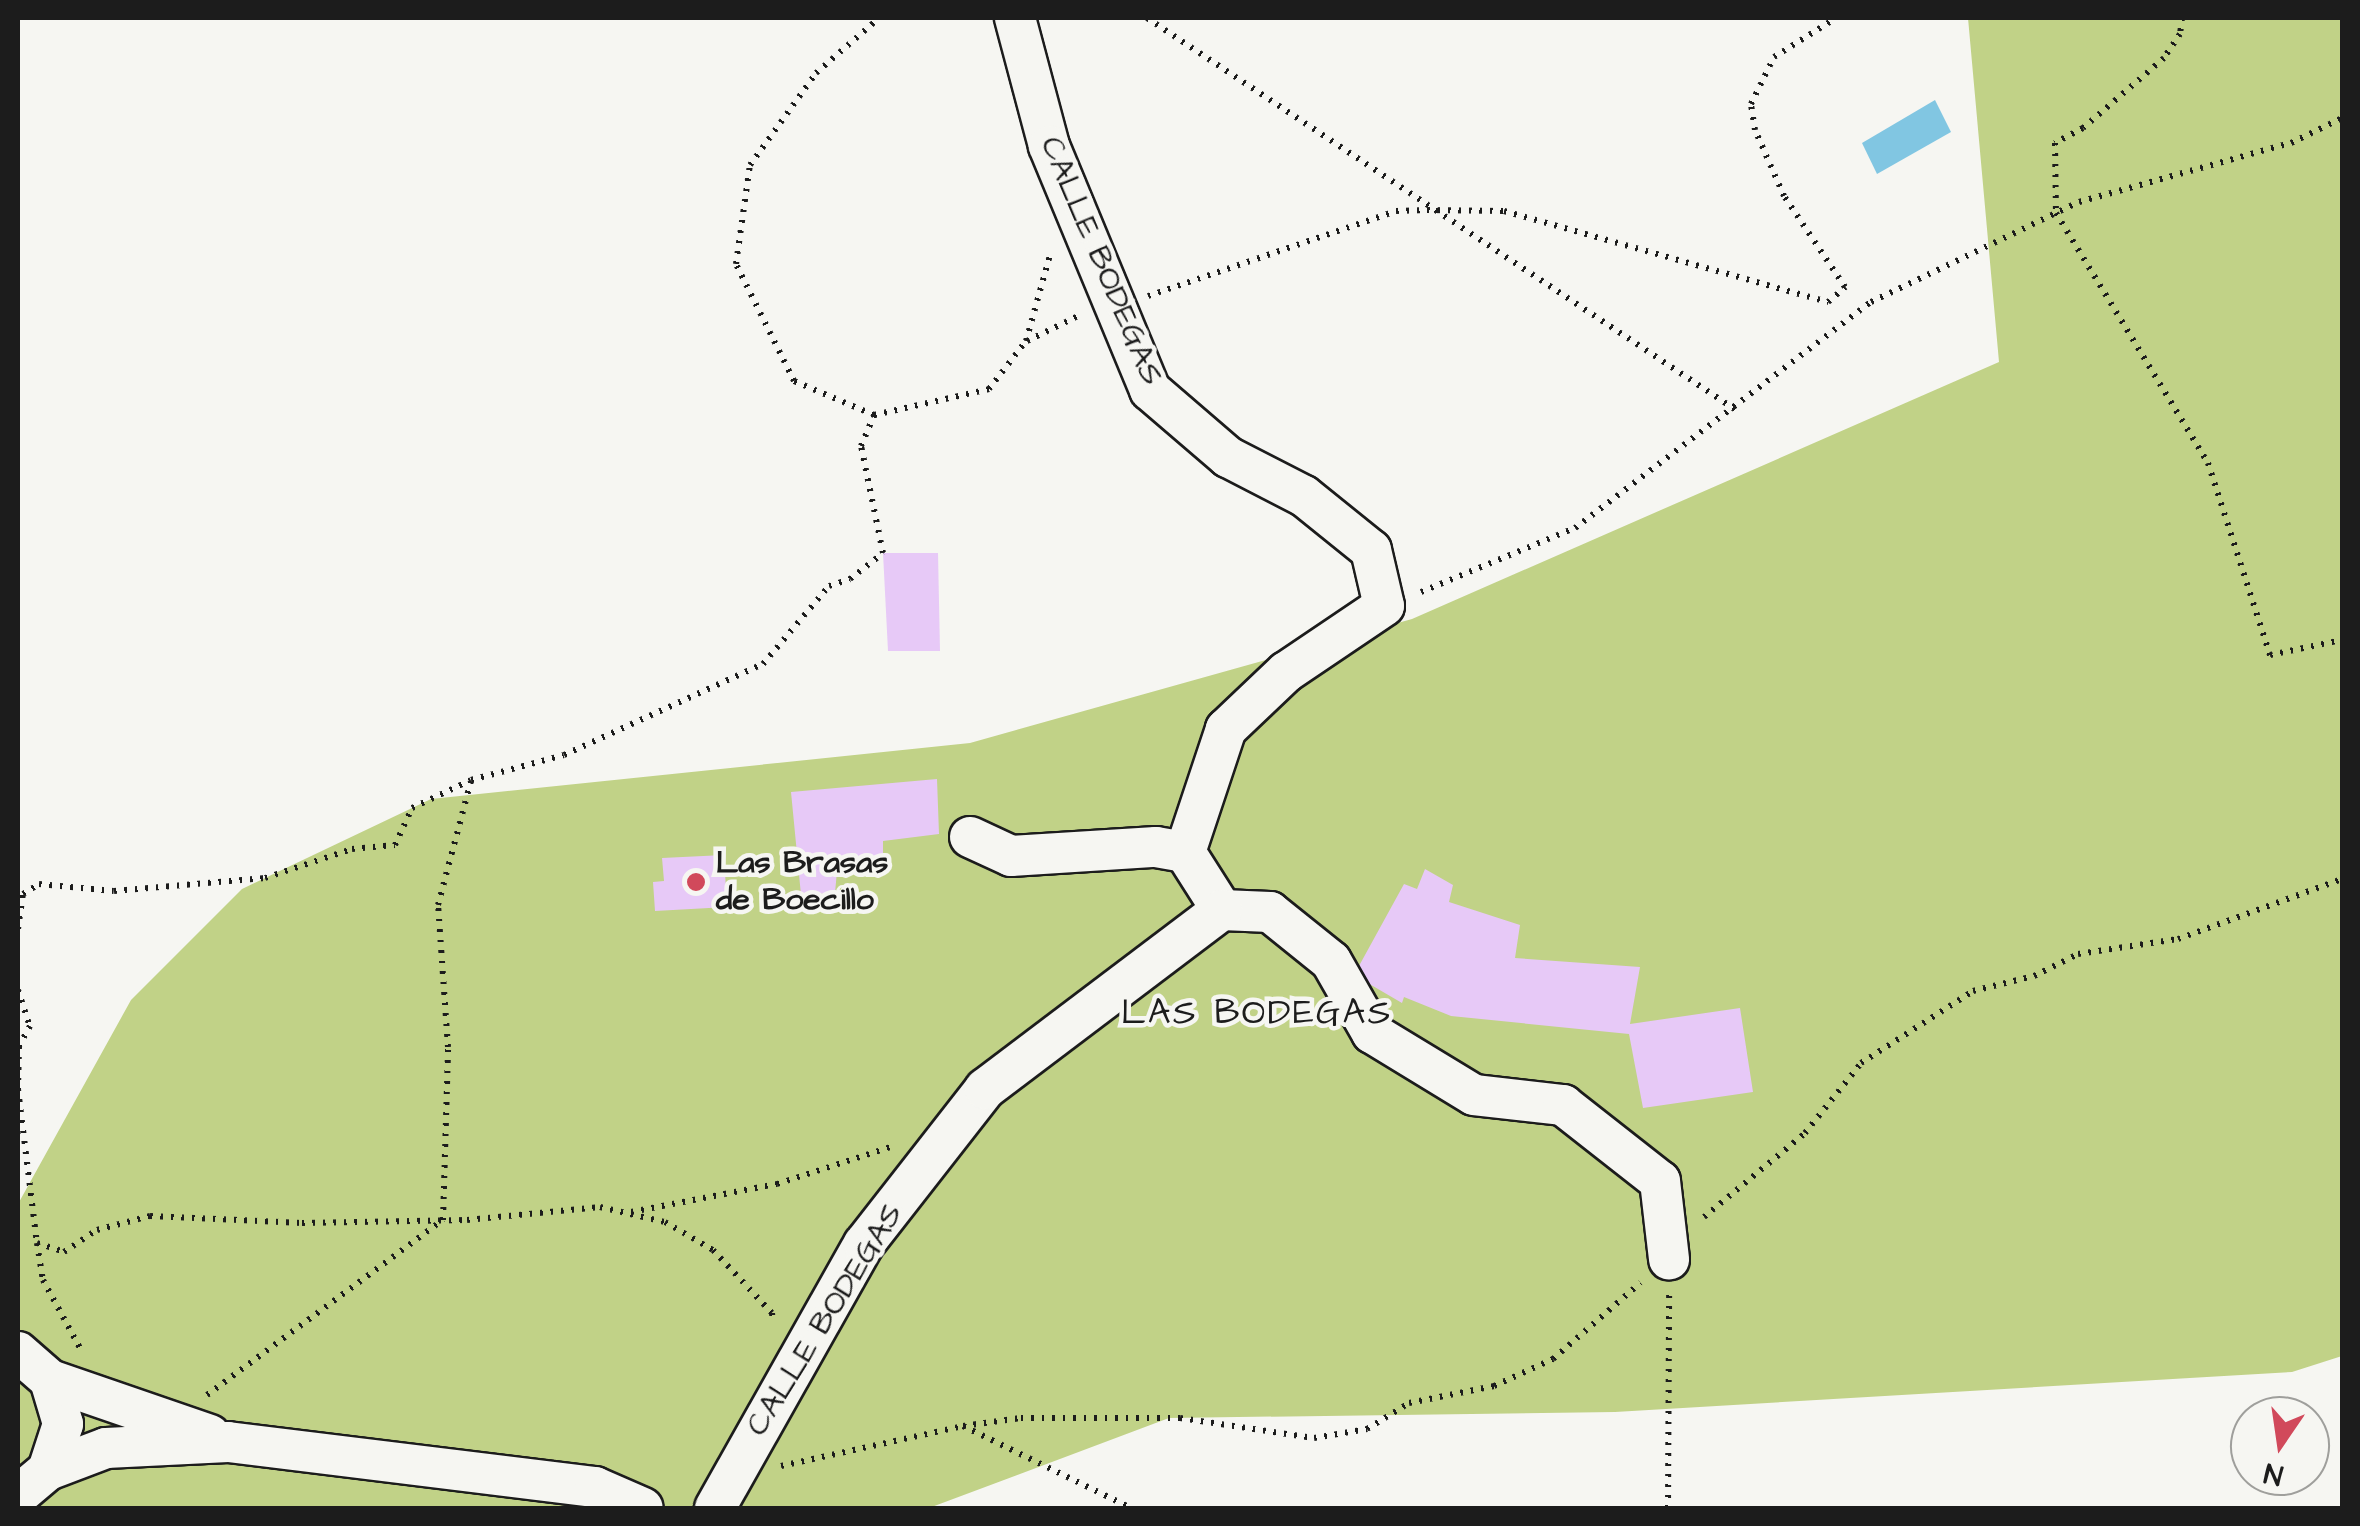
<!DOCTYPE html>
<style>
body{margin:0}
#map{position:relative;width:2360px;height:1526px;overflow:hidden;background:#f6f6f2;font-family:"Architects Daughter",sans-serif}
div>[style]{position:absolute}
.green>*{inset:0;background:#c1d287}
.water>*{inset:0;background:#81c6e2}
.building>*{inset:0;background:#e7c9f7}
.path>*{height:6px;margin-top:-3px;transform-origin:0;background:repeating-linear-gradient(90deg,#1c1c1c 0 2.5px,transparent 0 10.5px)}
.roads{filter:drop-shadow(2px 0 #1c1c1c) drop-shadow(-2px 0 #1c1c1c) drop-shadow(0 2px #1c1c1c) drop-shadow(0 -2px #1c1c1c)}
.minor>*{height:40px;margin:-20px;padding:0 20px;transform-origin:20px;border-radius:20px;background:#f6f6f2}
.dots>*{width:28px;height:28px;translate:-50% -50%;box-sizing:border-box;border:5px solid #f6f6f2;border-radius:50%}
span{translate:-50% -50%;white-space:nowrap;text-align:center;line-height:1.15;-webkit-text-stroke:9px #f6f6f2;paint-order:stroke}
.street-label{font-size:32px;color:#1c1c1c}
.poi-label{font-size:32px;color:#1c1c1c;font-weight:700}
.left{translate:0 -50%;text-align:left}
.neighbourhood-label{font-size:35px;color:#1c1c1c;letter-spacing:2.5px}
.frame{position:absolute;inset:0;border:20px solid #1c1c1c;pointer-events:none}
.north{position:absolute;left:2230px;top:1396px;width:100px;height:100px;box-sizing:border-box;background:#f6f6f2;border:2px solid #9f9f9c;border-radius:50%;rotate:193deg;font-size:28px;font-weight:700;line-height:40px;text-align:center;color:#1c1c1c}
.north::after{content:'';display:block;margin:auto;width:35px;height:45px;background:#d1495b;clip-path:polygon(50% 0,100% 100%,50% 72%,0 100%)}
</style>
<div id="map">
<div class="green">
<i style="clip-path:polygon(1968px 18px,2342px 18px,2342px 1356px,2292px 1372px,1615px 1412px,1169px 1418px,929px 1508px,18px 1508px,18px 1204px,131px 1000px,242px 889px,431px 799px,970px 743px,1412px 619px,1999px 362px)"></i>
</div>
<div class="water">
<i style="clip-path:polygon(1935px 100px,1951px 132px,1877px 174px,1862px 143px)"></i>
</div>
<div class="building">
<i style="clip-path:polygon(883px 553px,938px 553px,940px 651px,888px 651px)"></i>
<i style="clip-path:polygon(937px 779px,939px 834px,883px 841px,883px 864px,837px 871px,835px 893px,801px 895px,791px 792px)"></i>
<i style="clip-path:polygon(724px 855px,727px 907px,655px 911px,653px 882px,664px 881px,662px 858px)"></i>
<i style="clip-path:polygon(1425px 869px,1453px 885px,1449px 902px,1520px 925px,1515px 958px,1640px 967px,1630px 1024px,1740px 1008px,1753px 1092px,1643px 1108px,1629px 1034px,1451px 1016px,1404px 997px,1402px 1003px,1354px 975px,1404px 884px,1417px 889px)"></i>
</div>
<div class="path">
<i style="left:1147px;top:18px;width:708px;rotate:33.65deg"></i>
<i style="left:2182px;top:18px;width:16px;rotate:97deg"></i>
<i style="left:2180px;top:34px;width:29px;rotate:124deg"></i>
<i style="left:2164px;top:58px;width:107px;rotate:139.2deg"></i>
<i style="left:2083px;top:128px;width:32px;rotate:152deg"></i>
<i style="left:2055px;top:143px;width:70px;rotate:89.2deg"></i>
<i style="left:2056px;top:213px;width:293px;rotate:58.7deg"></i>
<i style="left:2208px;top:463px;width:202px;rotate:72.1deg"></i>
<i style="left:2270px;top:655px;width:74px;rotate:-11.8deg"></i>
<i style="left:1148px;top:296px;width:262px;rotate:-18.9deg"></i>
<i style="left:1396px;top:211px;width:31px;rotate:-2deg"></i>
<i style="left:1427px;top:210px;width:77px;rotate:0.7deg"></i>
<i style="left:1504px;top:211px;width:337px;rotate:15.7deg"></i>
<i style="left:1828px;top:302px;width:23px;rotate:-41deg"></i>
<i style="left:1845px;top:287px;width:110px;rotate:-123.8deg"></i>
<i style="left:1784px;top:196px;width:72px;rotate:-113.7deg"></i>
<i style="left:1755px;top:130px;width:26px;rotate:-99deg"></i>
<i style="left:1751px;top:104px;width:52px;rotate:-63.9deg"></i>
<i style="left:1774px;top:57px;width:73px;rotate:-32.2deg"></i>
<i style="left:1027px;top:341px;width:57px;rotate:-26.1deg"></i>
<i style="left:874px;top:415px;width:87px;rotate:-157deg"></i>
<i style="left:794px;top:381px;width:131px;rotate:-116.4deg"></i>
<i style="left:736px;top:264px;width:100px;rotate:-82deg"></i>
<i style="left:750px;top:165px;width:113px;rotate:-54.3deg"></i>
<i style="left:816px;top:73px;width:84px;rotate:-41.1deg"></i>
<i style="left:1421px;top:592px;width:167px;rotate:-22.6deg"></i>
<i style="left:1575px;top:528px;width:372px;rotate:-37.4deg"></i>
<i style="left:1871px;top:302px;width:231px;rotate:-25.7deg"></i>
<i style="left:2079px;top:202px;width:220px;rotate:-15.6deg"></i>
<i style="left:2291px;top:143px;width:57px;rotate:-26.1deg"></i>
<i style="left:18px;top:929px;width:35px;rotate:-82deg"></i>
<i style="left:23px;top:894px;width:19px;rotate:-32deg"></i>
<i style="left:39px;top:884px;width:75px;rotate:5.3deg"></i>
<i style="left:114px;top:891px;width:152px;rotate:-4.9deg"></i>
<i style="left:265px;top:878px;width:92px;rotate:-18.4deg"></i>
<i style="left:352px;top:849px;width:43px;rotate:-5.3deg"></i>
<i style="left:395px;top:845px;width:41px;rotate:-65.3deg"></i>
<i style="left:412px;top:808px;width:65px;rotate:-25.4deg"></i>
<i style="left:471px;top:780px;width:96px;rotate:-15deg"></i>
<i style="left:564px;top:755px;width:219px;rotate:-24.6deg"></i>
<i style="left:763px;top:664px;width:102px;rotate:-49.8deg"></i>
<i style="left:829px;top:586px;width:22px;rotate:-18deg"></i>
<i style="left:850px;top:579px;width:42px;rotate:-38.2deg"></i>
<i style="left:883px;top:553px;width:109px;rotate:-101.6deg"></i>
<i style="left:861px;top:446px;width:34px;rotate:-67deg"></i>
<i style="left:874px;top:415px;width:118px;rotate:-12.7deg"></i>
<i style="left:989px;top:389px;width:61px;rotate:-52.4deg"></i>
<i style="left:1026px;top:341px;width:89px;rotate:-74.4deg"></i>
<i style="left:18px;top:990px;width:38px;rotate:72deg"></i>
<i style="left:30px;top:1026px;width:23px;rotate:119deg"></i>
<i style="left:19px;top:1046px;width:43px;rotate:91.3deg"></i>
<i style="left:18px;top:1089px;width:155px;rotate:83deg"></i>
<i style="left:37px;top:1243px;width:28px;rotate:18deg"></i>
<i style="left:64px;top:1252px;width:40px;rotate:-34deg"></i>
<i style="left:97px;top:1230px;width:55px;rotate:-14.8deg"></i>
<i style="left:150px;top:1216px;width:152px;rotate:2.6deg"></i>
<i style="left:302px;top:1223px;width:165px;rotate:-1deg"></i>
<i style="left:467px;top:1220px;width:134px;rotate:-5.6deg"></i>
<i style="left:600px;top:1207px;width:67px;rotate:13deg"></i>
<i style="left:665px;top:1222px;width:56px;rotate:30.3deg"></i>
<i style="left:713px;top:1250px;width:86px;rotate:46.9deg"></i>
<i style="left:772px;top:1313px;width:10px;rotate:84deg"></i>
<i style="left:631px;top:1212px;width:149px;rotate:-10.9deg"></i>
<i style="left:777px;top:1184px;width:119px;rotate:-18.1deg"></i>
<i style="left:1704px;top:1217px;width:131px;rotate:-39.7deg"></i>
<i style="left:1805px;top:1133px;width:90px;rotate:-51.3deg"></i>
<i style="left:1861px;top:1063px;width:133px;rotate:-32.7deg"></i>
<i style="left:1973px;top:991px;width:63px;rotate:-13.8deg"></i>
<i style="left:2034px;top:976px;width:49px;rotate:-26.6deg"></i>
<i style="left:2078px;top:954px;width:101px;rotate:-8.5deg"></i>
<i style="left:2178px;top:939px;width:175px;rotate:-20.1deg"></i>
<i style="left:37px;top:1243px;width:37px;rotate:81deg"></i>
<i style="left:43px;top:1280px;width:80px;rotate:61.5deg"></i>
<i style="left:207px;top:1395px;width:294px;rotate:-36.6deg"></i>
<i style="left:443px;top:1220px;width:173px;rotate:-88.3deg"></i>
<i style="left:448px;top:1047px;width:142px;rotate:-94deg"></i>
<i style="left:438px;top:905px;width:128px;rotate:-75.1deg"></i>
<i style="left:963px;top:1426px;width:59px;rotate:-7.9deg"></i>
<i style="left:1021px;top:1418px;width:159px"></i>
<i style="left:1180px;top:1418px;width:135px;rotate:8.5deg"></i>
<i style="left:1314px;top:1438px;width:54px;rotate:-9.6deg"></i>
<i style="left:1367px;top:1429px;width:49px;rotate:-31.8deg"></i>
<i style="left:1409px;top:1403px;width:87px;rotate:-11.3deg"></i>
<i style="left:1494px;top:1386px;width:65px;rotate:-24.6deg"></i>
<i style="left:1553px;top:1359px;width:116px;rotate:-41.1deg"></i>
<i style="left:781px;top:1466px;width:186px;rotate:-12.4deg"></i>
<i style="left:963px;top:1426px;width:187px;rotate:26deg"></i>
<i style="left:1668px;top:1508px;width:213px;rotate:-89.7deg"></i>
</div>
<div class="roads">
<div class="minor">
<i style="left:1015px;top:18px;width:132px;rotate:75.1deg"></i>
<i style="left:1049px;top:146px;width:264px;rotate:67.5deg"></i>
<i style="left:1150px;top:390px;width:103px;rotate:40.7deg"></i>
<i style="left:1228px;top:457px;width:85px;rotate:27.2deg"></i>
<i style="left:1304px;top:496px;width:86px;rotate:38.9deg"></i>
<i style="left:1371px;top:550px;width:57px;rotate:76.9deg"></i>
<i style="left:1384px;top:606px;width:118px;rotate:146deg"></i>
<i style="left:1286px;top:672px;width:83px;rotate:136.5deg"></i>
<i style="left:1226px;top:729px;width:130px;rotate:108.4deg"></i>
<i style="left:970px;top:837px;width:45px;rotate:24.9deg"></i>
<i style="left:1011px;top:856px;width:145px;rotate:-3.6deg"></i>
<i style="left:1156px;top:847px;width:29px;rotate:10deg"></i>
<i style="left:1185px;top:852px;width:69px;rotate:57.5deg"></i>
<i style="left:1222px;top:910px;width:48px;rotate:2.4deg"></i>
<i style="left:1270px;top:912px;width:78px;rotate:38.8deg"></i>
<i style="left:1331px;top:961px;width:83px;rotate:60.3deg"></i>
<i style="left:1372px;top:1033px;width:119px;rotate:31.3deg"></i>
<i style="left:1474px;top:1095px;width:90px;rotate:6.4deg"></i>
<i style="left:1563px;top:1105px;width:123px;rotate:38.1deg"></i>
<i style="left:1660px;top:1181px;width:79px;rotate:83.4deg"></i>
<i style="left:18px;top:1352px;width:43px;rotate:41.2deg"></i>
<i style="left:50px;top:1380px;width:46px;rotate:73.5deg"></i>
<i style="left:63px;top:1424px;width:48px;rotate:108.1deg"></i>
<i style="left:48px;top:1470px;width:39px;rotate:140deg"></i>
<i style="left:50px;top:1380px;width:169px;rotate:19deg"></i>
<i style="left:48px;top:1470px;width:62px;rotate:-20.8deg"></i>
<i style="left:106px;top:1448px;width:122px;rotate:-2.8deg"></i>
<i style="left:228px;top:1442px;width:370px;rotate:7deg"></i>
<i style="left:595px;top:1487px;width:52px;rotate:23.6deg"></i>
<i style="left:715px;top:1508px;width:303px;rotate:-60.6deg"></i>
<i style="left:864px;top:1244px;width:197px;rotate:-52deg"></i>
<i style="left:985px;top:1089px;width:297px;rotate:-37.1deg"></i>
</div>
</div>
<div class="dots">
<i style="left:696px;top:882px;background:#d1495b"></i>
</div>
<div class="street-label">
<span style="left:1101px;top:261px;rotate:67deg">CALLE BODEGAS</span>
<span style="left:825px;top:1320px;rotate:-58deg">CALLE BODEGAS</span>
</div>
<div class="poi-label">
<span class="left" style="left:716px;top:882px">Las Brasas<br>de Boecillo</span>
</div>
<div class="neighbourhood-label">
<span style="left:1257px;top:1013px">LAS BODEGAS</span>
</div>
<div class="frame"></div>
<div class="north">N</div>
</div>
